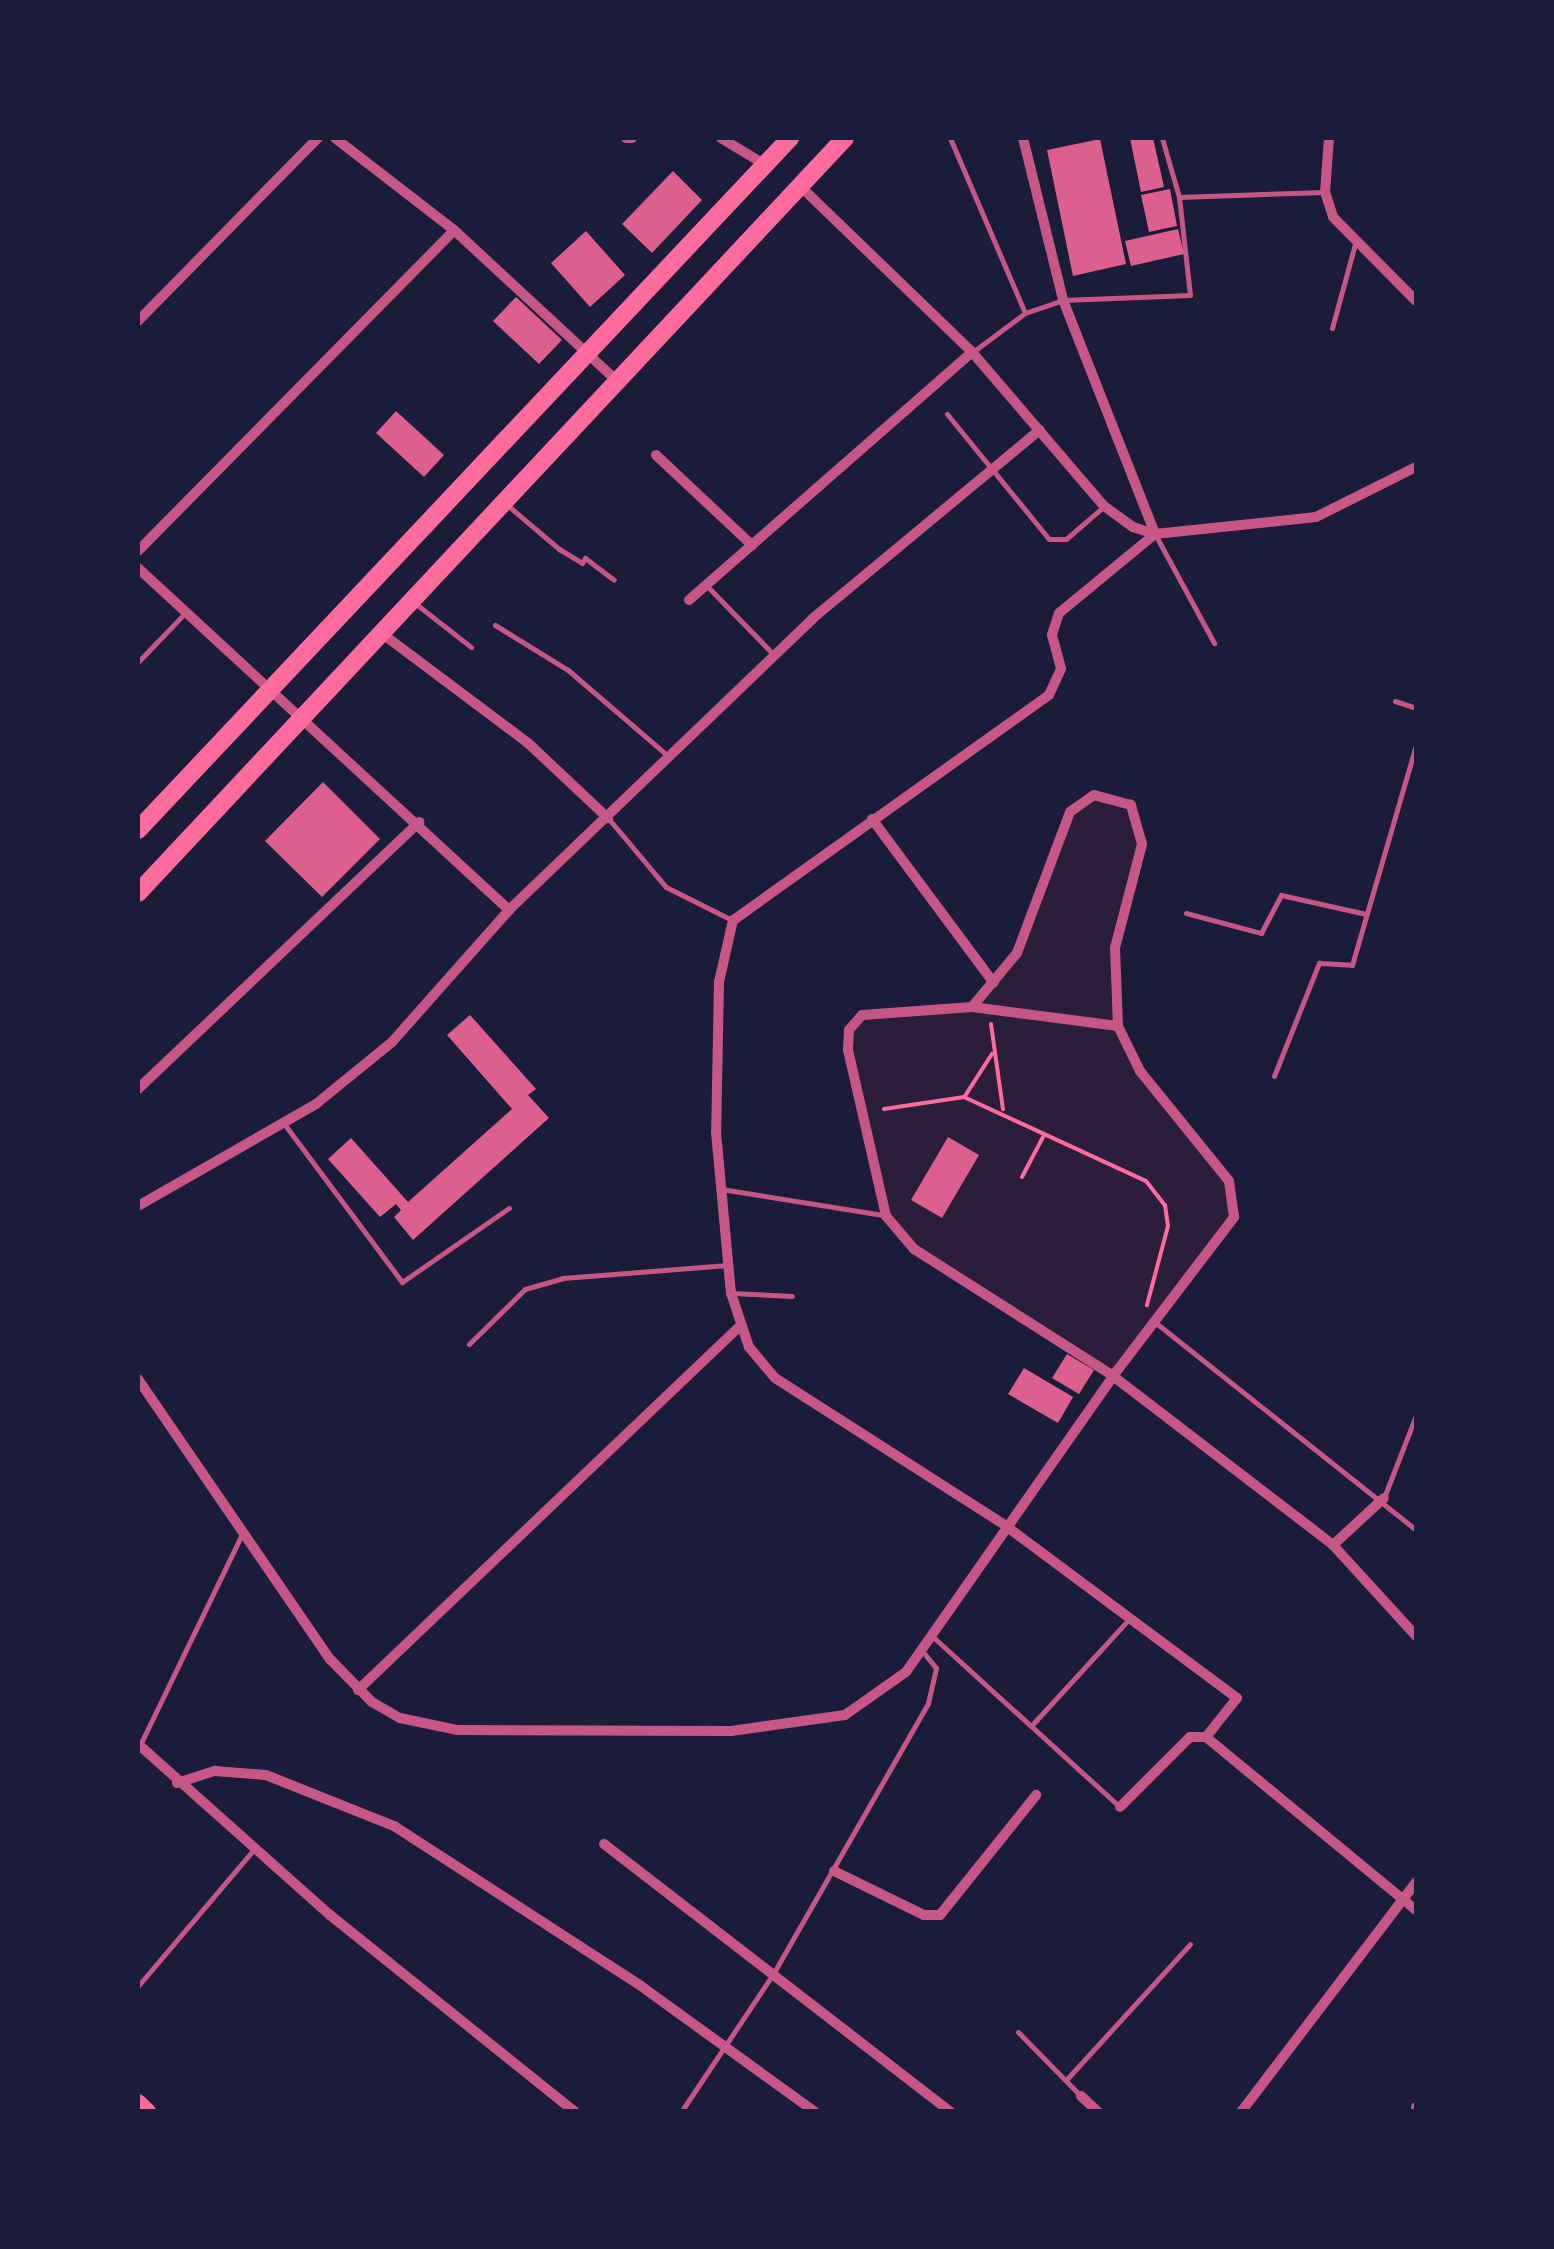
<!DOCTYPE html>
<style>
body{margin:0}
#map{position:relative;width:1554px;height:2249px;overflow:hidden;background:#1b1b3a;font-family:Overpass,sans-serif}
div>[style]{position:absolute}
.green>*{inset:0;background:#2a1e3b}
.building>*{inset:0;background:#dd5f8e}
.path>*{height:4px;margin:-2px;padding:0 2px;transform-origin:2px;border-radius:2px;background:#ff6b9d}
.service>*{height:5px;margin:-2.5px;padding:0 2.5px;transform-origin:2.5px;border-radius:2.5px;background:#c65784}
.minor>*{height:10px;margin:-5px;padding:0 5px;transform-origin:5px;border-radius:5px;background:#c65784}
.primary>*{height:18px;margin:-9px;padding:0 9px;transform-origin:9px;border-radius:9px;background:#ff6b9d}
span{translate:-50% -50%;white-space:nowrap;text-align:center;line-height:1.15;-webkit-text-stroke:9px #1b1b3a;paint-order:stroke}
.frame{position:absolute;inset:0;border:140px solid #1b1b3a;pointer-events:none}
</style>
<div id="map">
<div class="green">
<i style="clip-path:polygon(1094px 795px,1138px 814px,1142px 844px,1112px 980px,1118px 1026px,1140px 1071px,1234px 1194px,1230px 1226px,1113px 1376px,914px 1249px,886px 1216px,849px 1030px,862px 1015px,972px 1007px,1026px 934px,1058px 832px)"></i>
</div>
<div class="building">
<i style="clip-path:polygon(1130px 138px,1153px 138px,1164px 187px,1141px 192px)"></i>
<i style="clip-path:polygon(1100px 139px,1126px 264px,1073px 276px,1047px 150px)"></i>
<i style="clip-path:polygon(673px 171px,702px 200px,652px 253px,622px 224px)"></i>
<i style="clip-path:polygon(1170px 189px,1177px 226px,1149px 232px,1141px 195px)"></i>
<i style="clip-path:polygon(1178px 229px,1184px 254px,1131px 266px,1125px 241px)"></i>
<i style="clip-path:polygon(586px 231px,625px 275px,590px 307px,551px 263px)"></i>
<i style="clip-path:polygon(516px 297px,562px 340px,539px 364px,493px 321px)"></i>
<i style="clip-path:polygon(396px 411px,444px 455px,424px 477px,376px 433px)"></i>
<i style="clip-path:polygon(323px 782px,380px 839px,322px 897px,265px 841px)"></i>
<i style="clip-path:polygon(470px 1015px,536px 1089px,528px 1095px,549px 1118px,413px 1240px,394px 1217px,401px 1210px,396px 1204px,380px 1217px,328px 1159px,351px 1138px,408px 1202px,512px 1109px,447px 1035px)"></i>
<i style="clip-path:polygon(948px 1137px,979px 1155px,942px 1218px,911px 1200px)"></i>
<i style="clip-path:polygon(1067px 1354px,1094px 1370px,1079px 1394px,1052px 1378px)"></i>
<i style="clip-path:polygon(1024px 1368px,1073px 1397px,1058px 1423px,1008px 1394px)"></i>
</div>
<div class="path">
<i style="left:991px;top:1024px;width:86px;rotate:82deg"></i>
<i style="left:965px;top:1096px;width:50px;rotate:-57.3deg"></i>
<i style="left:884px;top:1109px;width:81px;rotate:-8.5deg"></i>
<i style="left:964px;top:1097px;width:200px;rotate:24.8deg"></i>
<i style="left:1146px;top:1181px;width:31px;rotate:52deg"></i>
<i style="left:1165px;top:1205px;width:21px;rotate:82deg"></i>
<i style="left:1168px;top:1226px;width:82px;rotate:104.9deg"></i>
<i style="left:1022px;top:1177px;width:45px;rotate:-62.3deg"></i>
</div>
<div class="service">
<i style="left:950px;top:138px;width:190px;rotate:66.8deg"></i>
<i style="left:1179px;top:197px;width:146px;rotate:-2deg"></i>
<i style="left:1332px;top:328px;width:87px;rotate:-74.7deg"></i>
<i style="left:974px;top:351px;width:64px;rotate:-36.7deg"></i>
<i style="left:1025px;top:313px;width:40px;rotate:-18.9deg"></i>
<i style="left:1063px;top:300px;width:127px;rotate:-2.3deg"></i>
<i style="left:1190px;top:295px;width:99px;rotate:-96.4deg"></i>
<i style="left:1179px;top:197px;width:61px;rotate:-106.1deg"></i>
<i style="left:947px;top:414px;width:161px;rotate:50.8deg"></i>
<i style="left:1049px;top:539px;width:17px"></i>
<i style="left:1066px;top:539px;width:48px;rotate:-40.7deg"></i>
<i style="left:506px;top:504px;width:70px;rotate:40.3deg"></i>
<i style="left:559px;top:549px;width:27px;rotate:31deg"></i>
<i style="left:582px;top:563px;width:6px;rotate:-59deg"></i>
<i style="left:585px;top:558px;width:36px;rotate:37deg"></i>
<i style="left:1156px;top:536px;width:122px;rotate:61.5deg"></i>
<i style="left:706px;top:585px;width:98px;rotate:45.8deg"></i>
<i style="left:416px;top:604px;width:70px;rotate:38deg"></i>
<i style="left:495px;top:625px;width:86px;rotate:31.7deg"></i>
<i style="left:568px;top:670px;width:133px;rotate:40.7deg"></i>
<i style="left:138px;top:662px;width:66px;rotate:-46.2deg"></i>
<i style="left:1395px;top:701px;width:22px;rotate:18deg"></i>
<i style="left:608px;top:818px;width:90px;rotate:50deg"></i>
<i style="left:666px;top:887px;width:72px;rotate:26.6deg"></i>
<i style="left:1186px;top:913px;width:78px;rotate:14.9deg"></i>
<i style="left:1261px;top:933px;width:43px;rotate:-62.2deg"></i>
<i style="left:1281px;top:895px;width:87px;rotate:12.6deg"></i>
<i style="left:1274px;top:1076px;width:122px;rotate:-68.3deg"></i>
<i style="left:1319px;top:963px;width:33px;rotate:3deg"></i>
<i style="left:1352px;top:965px;width:230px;rotate:-73.8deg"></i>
<i style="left:285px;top:1125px;width:196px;rotate:53.3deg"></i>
<i style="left:402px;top:1282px;width:130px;rotate:-34.7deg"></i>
<i style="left:721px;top:1189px;width:164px;rotate:9.1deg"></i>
<i style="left:731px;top:1293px;width:61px;rotate:2.8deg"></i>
<i style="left:1156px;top:1323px;width:332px;rotate:38.5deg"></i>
<i style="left:469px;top:1344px;width:78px;rotate:-44.5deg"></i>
<i style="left:525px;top:1289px;width:40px;rotate:-16deg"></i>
<i style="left:563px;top:1278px;width:165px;rotate:-4.5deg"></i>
<i style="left:1385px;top:1495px;width:86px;rotate:-68.8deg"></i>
<i style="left:932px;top:1636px;width:253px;rotate:42.3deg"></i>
<i style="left:1031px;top:1726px;width:147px;rotate:-47.5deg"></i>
<i style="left:140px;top:1745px;width:232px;rotate:-64.2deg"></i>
<i style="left:138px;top:1986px;width:180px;rotate:-49.7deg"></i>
<i style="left:1018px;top:2032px;width:90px;rotate:45.5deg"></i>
<i style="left:1066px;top:2080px;width:184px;rotate:-47.6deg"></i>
<i style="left:681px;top:2112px;width:166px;rotate:-56.3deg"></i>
<i style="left:773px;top:1974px;width:312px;rotate:-60.2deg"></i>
<i style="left:928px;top:1703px;width:36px;rotate:-77deg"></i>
<i style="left:936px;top:1668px;width:22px;rotate:-129deg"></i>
</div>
<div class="minor">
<i style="left:335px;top:138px;width:150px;rotate:37.7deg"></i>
<i style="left:454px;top:230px;width:221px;rotate:42.8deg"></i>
<i style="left:626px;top:138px;width:6px"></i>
<i style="left:721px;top:138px;width:50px;rotate:31.2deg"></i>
<i style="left:1023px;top:138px;width:167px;rotate:76.1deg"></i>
<i style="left:1063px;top:300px;width:251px;rotate:68.5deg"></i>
<i style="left:1155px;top:534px;width:124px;rotate:140.5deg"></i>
<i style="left:1059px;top:613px;width:23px;rotate:108deg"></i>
<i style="left:1052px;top:635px;width:35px;rotate:75deg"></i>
<i style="left:1061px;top:669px;width:29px;rotate:115deg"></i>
<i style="left:1049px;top:695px;width:388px;rotate:144.5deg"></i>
<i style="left:733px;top:920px;width:64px;rotate:102.7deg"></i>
<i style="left:719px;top:982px;width:150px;rotate:91.1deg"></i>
<i style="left:716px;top:1132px;width:162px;rotate:84.7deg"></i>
<i style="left:731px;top:1293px;width:57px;rotate:71.6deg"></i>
<i style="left:749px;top:1347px;width:40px;rotate:50deg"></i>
<i style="left:775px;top:1378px;width:274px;rotate:32.6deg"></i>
<i style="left:1006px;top:1526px;width:288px;rotate:36.7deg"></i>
<i style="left:1237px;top:1698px;width:50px;rotate:128.5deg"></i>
<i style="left:1206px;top:1737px;width:272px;rotate:39.5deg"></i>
<i style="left:1329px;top:138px;width:54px;rotate:94.2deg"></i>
<i style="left:1325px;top:192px;width:26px;rotate:72deg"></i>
<i style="left:1333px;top:217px;width:118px;rotate:45.3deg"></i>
<i style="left:799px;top:185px;width:240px;rotate:44deg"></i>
<i style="left:972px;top:352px;width:203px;rotate:49.4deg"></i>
<i style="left:1104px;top:506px;width:36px;rotate:36deg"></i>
<i style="left:1133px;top:527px;width:23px;rotate:18deg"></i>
<i style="left:1155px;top:534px;width:162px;rotate:-6deg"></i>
<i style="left:1316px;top:517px;width:112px;rotate:-26.6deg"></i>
<i style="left:138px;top:321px;width:257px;rotate:-45.5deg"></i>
<i style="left:656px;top:455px;width:132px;rotate:43.2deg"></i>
<i style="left:138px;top:551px;width:450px;rotate:-45.4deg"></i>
<i style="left:138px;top:568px;width:505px;rotate:42.67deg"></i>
<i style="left:689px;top:600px;width:376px;rotate:-41.2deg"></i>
<i style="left:384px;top:635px;width:180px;rotate:36.9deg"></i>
<i style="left:528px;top:743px;width:110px;rotate:43.2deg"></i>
<i style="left:872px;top:819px;width:204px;rotate:53.4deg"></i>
<i style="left:1118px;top:1026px;width:147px;rotate:-172.6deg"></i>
<i style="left:972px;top:1007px;width:110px;rotate:175.8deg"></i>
<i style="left:862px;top:1015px;width:20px;rotate:131deg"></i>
<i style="left:849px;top:1030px;width:20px;rotate:93deg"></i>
<i style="left:848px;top:1050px;width:170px;rotate:77.1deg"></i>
<i style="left:886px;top:1216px;width:43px;rotate:49.7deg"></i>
<i style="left:914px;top:1249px;width:236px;rotate:32.5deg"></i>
<i style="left:1113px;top:1376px;width:277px;rotate:37.5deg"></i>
<i style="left:1333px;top:1545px;width:123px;rotate:47.6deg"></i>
<i style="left:138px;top:1089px;width:388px;rotate:-43.5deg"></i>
<i style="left:138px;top:1206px;width:205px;rotate:-29.8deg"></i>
<i style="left:316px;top:1104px;width:98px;rotate:-39.2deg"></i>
<i style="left:392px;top:1042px;width:176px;rotate:-48.4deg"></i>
<i style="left:509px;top:910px;width:420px;rotate:-43.8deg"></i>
<i style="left:812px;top:619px;width:296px;rotate:-39.7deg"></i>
<i style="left:138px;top:1379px;width:340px;rotate:55.6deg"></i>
<i style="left:330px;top:1659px;width:60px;rotate:45.7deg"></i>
<i style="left:372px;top:1702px;width:32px;rotate:30deg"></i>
<i style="left:400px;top:1718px;width:58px;rotate:11.9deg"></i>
<i style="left:457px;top:1730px;width:274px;rotate:0.2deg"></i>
<i style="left:731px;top:1731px;width:115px;rotate:-8deg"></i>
<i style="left:845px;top:1715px;width:75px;rotate:-35.2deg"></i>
<i style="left:906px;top:1672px;width:361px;rotate:-55deg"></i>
<i style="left:1113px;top:1376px;width:200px;rotate:-52.7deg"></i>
<i style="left:1234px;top:1217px;width:36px;rotate:-98deg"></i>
<i style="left:1229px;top:1181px;width:141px;rotate:-129deg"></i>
<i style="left:1140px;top:1071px;width:50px;rotate:-116.1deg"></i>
<i style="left:1118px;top:1026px;width:78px;rotate:-92.2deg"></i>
<i style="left:1115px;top:948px;width:107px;rotate:-75.4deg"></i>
<i style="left:1142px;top:844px;width:41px;rotate:-105.8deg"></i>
<i style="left:1131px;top:805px;width:38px;rotate:-165deg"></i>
<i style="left:1094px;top:795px;width:29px;rotate:145deg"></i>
<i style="left:1070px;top:812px;width:151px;rotate:110.6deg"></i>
<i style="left:1017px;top:953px;width:70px;rotate:129.8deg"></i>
<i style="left:1333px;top:1545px;width:69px;rotate:-42.7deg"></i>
<i style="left:358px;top:1690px;width:528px;rotate:-43.62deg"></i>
<i style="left:138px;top:1744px;width:257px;rotate:41.7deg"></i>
<i style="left:330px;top:1915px;width:314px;rotate:38.8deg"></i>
<i style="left:177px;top:1783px;width:40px;rotate:-18deg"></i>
<i style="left:215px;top:1771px;width:51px;rotate:4.5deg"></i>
<i style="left:266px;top:1775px;width:138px;rotate:21.7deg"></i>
<i style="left:394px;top:1826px;width:294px;rotate:32.9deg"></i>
<i style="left:641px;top:1986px;width:215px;rotate:35.9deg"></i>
<i style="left:1120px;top:1807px;width:99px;rotate:-45deg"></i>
<i style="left:1190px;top:1737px;width:16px"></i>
<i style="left:604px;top:1844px;width:438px;rotate:37.7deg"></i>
<i style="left:834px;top:1871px;width:100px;rotate:26.1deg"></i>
<i style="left:924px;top:1915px;width:16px"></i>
<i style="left:940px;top:1915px;width:154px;rotate:-51.3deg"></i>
<i style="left:1081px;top:2096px;width:23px;rotate:43deg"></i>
<i style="left:1416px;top:2107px;width:1px;rotate:90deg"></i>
<i style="left:1241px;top:2112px;width:289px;rotate:-52.7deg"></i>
</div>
<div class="primary">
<i style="left:138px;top:830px;width:951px;rotate:-46.7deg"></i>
<i style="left:138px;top:893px;width:1034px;rotate:-46.88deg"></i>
<i style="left:138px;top:2103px;width:13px;rotate:45deg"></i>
</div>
<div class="frame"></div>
</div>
